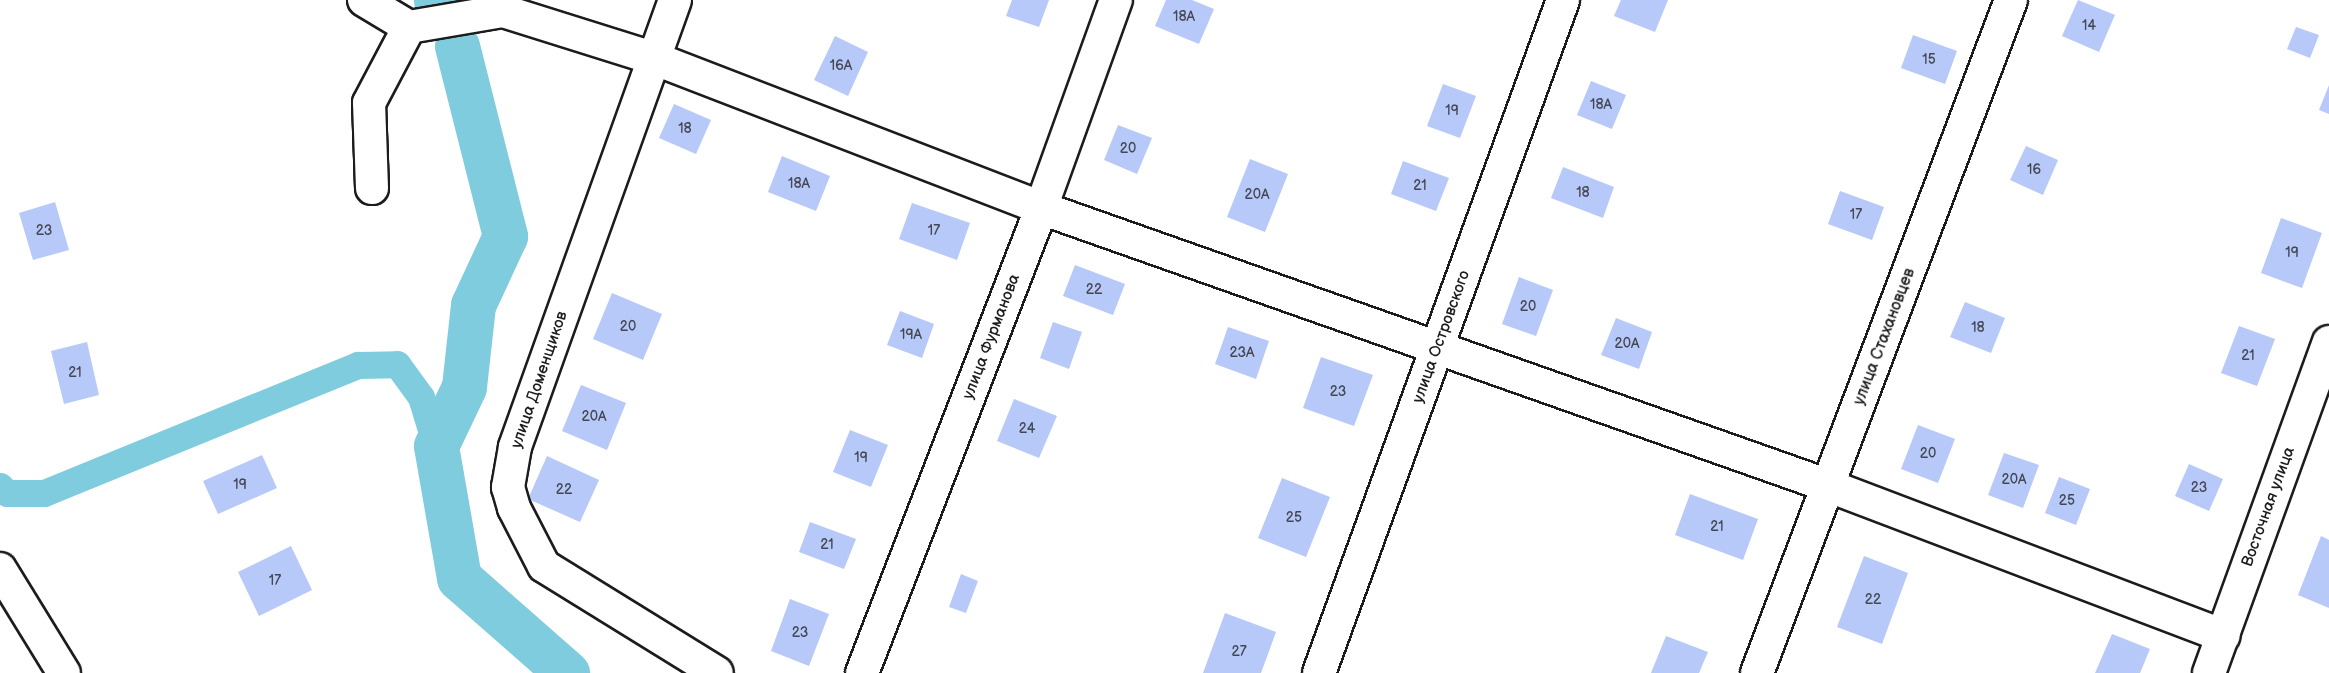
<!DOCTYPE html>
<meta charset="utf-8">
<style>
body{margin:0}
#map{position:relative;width:2329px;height:673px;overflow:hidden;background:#fff;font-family:"Balsamiq Sans",sans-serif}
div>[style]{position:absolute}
.canal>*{height:27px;margin:-13.5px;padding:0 13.5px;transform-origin:13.5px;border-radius:13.5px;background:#80ccdf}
.river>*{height:45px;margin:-22.5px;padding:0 22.5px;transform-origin:22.5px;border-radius:22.5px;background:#80ccdf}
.building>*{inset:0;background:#b7c9f9}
.roads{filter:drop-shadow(2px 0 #1c1c1c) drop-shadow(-2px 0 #1c1c1c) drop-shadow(0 2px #1c1c1c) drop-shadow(0 -2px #1c1c1c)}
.minor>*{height:32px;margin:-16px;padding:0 16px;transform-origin:16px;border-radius:16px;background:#fff}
span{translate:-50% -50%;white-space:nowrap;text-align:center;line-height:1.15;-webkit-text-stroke:6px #fff;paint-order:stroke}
.number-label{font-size:14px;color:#434753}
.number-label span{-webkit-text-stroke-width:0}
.street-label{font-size:16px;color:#1c1c1c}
</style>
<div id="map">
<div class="canal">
<i style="left:0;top:486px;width:10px;rotate:45deg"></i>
<i style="left:7px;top:493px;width:37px"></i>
<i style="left:44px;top:493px;width:339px;rotate:-22.2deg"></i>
<i style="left:358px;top:365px;width:39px;rotate:-1deg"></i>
<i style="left:397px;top:364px;width:41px;rotate:54deg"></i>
<i style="left:421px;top:397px;width:51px;rotate:73deg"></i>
</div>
<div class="river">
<i style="left:436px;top:0;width:18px;rotate:43deg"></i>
<i style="left:457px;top:46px;width:196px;rotate:75.8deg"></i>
<i style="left:505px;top:236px;width:76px;rotate:114.9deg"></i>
<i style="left:473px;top:305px;width:82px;rotate:96.3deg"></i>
<i style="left:464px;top:387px;width:65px;rotate:115.4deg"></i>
<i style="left:436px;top:446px;width:134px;rotate:80.1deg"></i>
<i style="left:459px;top:578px;width:144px;rotate:41.3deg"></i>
</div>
<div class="building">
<i style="clip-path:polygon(1012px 0,1049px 0,1039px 27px,1006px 16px)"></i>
<i style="clip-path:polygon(1166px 0,1192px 0,1214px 9px,1199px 44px,1155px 26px)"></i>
<i style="clip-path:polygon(1621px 0,1668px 0,1655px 32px,1614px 16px)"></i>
<i style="clip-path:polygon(2078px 0,2115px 15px,2099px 52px,2062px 36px)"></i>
<i style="clip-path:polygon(2296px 27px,2319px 35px,2310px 58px,2287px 49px)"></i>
<i style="clip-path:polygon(1913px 35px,1957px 51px,1945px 84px,1901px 68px)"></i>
<i style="clip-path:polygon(835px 36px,868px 52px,848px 96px,814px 80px)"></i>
<i style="clip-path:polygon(1591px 81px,1626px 95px,1612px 129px,1577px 115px)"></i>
<i style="clip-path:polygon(1443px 84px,1476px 96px,1460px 138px,1427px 126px)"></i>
<i style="clip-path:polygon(2329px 85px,2329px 114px,2319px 110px)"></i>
<i style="clip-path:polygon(674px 104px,711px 120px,696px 154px,659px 138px)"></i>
<i style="clip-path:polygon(1118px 125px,1152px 138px,1137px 174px,1104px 160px)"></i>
<i style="clip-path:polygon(2026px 146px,2058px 160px,2043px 195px,2010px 180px)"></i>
<i style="clip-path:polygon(782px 156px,830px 176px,816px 211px,768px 192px)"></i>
<i style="clip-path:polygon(1250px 159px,1288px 174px,1265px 232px,1227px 217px)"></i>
<i style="clip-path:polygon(1403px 161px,1449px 178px,1436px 211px,1391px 194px)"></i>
<i style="clip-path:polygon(1563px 167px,1614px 187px,1603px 218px,1551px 198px)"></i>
<i style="clip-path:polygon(1840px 191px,1884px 207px,1872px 240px,1828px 224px)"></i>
<i style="clip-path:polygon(55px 202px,69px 250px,33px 260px,19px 213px)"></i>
<i style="clip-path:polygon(912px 203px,970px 223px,957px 260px,899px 239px)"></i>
<i style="clip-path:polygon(2281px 218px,2322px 233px,2302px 288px,2261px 273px)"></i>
<i style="clip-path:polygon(1075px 265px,1125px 284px,1113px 315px,1063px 296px)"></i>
<i style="clip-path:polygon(1519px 277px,1553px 290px,1536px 336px,1502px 324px)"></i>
<i style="clip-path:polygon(612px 293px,662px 314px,643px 360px,593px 339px)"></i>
<i style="clip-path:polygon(1965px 302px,2005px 318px,1991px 353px,1950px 337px)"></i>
<i style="clip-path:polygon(900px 311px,934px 324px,922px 358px,887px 345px)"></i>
<i style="clip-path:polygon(1616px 318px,1652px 332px,1639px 369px,1601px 355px)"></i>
<i style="clip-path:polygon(1053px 322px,1082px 332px,1069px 369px,1040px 358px)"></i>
<i style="clip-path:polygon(2239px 326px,2275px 339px,2257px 386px,2221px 373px)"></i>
<i style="clip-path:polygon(1228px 327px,1269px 341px,1256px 379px,1215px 364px)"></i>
<i style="clip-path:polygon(87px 342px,99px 395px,64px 404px,51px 351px)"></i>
<i style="clip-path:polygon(1321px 357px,1373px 375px,1354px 426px,1303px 408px)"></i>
<i style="clip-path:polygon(581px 385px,626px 403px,607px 450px,562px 431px)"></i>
<i style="clip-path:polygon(1014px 399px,1057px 416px,1039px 458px,997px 441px)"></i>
<i style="clip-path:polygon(1918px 425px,1955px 439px,1938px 483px,1901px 469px)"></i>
<i style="clip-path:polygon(850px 430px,888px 445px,871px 487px,833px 472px)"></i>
<i style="clip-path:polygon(2004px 453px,2039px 465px,2023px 508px,1988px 495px)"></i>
<i style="clip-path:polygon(262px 455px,277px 488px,218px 514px,203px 481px)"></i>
<i style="clip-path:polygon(547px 456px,599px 480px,580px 522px,528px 499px)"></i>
<i style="clip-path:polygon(2189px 464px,2223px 479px,2209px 511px,2175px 496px)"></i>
<i style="clip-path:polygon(2059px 477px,2090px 489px,2076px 525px,2045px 513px)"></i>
<i style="clip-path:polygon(1282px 478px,1330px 497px,1306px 557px,1258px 538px)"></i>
<i style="clip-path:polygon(1690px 494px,1758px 519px,1743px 560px,1675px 535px)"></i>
<i style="clip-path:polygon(810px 522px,856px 539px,844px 569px,799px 552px)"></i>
<i style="clip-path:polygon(2321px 536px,2329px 540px,2329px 608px,2298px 595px)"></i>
<i style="clip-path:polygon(291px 546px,312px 590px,259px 616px,238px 572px)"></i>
<i style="clip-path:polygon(1864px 556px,1908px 573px,1882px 644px,1837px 627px)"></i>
<i style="clip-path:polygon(961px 574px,978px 581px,966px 613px,949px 607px)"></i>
<i style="clip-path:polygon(790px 599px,829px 614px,809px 666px,771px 651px)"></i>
<i style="clip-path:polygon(1225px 613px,1276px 632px,1261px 673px,1203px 673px)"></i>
<i style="clip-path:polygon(2112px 634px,2150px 649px,2140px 673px,2095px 673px)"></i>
<i style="clip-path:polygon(1666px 636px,1708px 652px,1699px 673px,1651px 673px)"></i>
</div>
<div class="roads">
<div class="minor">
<i style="left:364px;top:0;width:52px;rotate:31deg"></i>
<i style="left:409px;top:27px;width:95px;rotate:-9.7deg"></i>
<i style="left:503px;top:11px;width:157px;rotate:17.4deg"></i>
<i style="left:653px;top:58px;width:416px;rotate:21.1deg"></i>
<i style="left:1041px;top:208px;width:836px;rotate:19.43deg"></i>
<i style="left:1829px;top:486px;width:422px;rotate:20.8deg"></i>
<i style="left:675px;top:0;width:475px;rotate:109.7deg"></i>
<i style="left:515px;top:447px;width:41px;rotate:99.9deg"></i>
<i style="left:508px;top:487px;width:22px;rotate:74deg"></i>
<i style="left:514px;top:508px;width:65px;rotate:62.7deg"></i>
<i style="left:544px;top:566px;width:203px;rotate:31.7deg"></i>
<i style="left:372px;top:188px;width:85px;rotate:-92deg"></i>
<i style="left:369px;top:103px;width:86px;rotate:-62.2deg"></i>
<i style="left:0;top:569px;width:122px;rotate:58.4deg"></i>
<i style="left:862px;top:673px;width:498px;rotate:-68.9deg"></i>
<i style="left:1041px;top:208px;width:221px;rotate:-70.2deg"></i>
<i style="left:1319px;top:673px;width:716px;rotate:-70.07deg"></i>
<i style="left:1757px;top:673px;width:719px;rotate:-69.32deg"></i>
<i style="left:2209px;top:673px;width:352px;rotate:-70.1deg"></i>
</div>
</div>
<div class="number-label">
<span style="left:1184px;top:17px">18А</span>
<span style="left:2089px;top:26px">14</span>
<span style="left:1929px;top:60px">15</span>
<span style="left:841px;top:66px">16А</span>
<span style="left:1601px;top:105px">18А</span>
<span style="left:1452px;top:111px">19</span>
<span style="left:685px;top:129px">18</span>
<span style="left:1128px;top:149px">20</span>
<span style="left:2034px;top:170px">16</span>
<span style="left:799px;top:184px">18А</span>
<span style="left:1420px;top:186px">21</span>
<span style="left:1583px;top:193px">18</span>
<span style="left:1257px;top:195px">20А</span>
<span style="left:1856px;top:215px">17</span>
<span style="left:44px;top:231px">23</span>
<span style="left:934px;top:231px">17</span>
<span style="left:2292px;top:253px">19</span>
<span style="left:1094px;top:290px">22</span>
<span style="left:1528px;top:307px">20</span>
<span style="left:628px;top:327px">20</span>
<span style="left:1978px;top:328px">18</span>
<span style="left:911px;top:335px">19А</span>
<span style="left:1627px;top:344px">20А</span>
<span style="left:1242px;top:353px">23А</span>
<span style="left:2248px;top:356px">21</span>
<span style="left:75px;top:373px">21</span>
<span style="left:1338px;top:392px">23</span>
<span style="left:594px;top:417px">20А</span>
<span style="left:1027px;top:429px">24</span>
<span style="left:1928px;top:454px">20</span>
<span style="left:861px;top:458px">19</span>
<span style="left:2014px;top:480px">20А</span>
<span style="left:240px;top:485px">19</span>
<span style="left:2199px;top:488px">23</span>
<span style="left:564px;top:490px">22</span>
<span style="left:2067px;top:501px">25</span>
<span style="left:1294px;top:518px">25</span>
<span style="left:1717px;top:527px">21</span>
<span style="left:827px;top:545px">21</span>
<span style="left:275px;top:581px">17</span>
<span style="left:1873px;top:600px">22</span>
<span style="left:800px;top:633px">23</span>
<span style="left:1239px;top:652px">27</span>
</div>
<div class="street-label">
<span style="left:992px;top:337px;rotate:-69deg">улица Фурманова</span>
<span style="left:1442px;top:337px;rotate:-70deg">улица Островского</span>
<span style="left:1885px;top:337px;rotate:-69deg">улица Стахановцев</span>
<span style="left:540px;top:380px;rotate:-71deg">улица Доменщиков</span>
<span style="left:2269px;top:507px;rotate:-70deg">Восточная улица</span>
</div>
</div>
